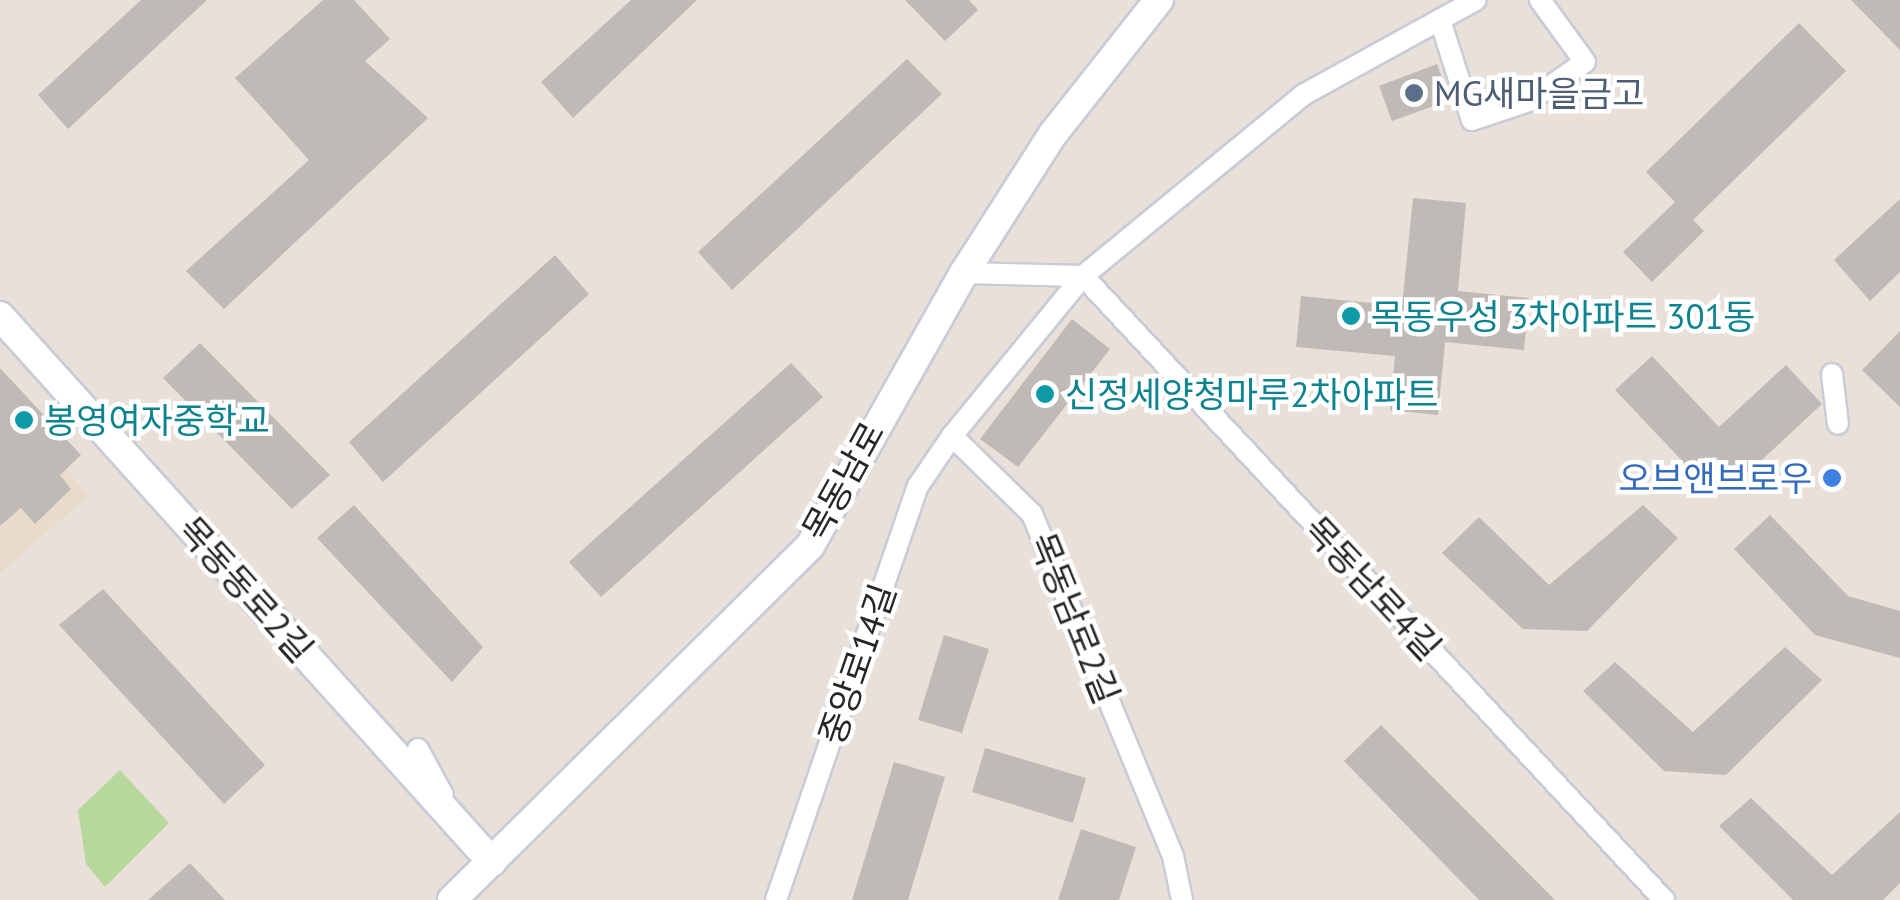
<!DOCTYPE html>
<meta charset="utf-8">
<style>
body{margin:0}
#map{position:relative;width:1900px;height:900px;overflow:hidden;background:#e8e0d9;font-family:"PT Sans","Noto Sans KR",sans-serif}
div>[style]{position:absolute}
.education>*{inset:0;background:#e8dbca}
.green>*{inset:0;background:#b7d89c}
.building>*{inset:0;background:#c0bab6}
.roads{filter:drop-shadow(2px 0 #c8ccd7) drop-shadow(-2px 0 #c8ccd7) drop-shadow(0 2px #c8ccd7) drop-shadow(0 -2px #c8ccd7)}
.street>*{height:20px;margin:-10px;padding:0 10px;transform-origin:10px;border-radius:10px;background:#fff}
.secondary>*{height:28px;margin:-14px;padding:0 14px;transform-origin:14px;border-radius:14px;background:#fff}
.dots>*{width:28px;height:28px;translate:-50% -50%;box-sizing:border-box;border:5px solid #fff;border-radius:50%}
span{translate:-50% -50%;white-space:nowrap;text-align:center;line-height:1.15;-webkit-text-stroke:9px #fff;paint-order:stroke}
.service-label{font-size:35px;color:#4e5e75}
.left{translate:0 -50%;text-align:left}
.culture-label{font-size:35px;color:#0d838f}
.shop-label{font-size:35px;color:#366cbe}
.right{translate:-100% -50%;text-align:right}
.street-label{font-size:35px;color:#272727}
</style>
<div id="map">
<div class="education">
<i style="clip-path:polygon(0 389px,88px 496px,0 573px)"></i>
</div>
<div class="green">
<i style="clip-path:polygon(120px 770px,169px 823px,105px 887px,86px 864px,78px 810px)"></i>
</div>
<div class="building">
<i style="clip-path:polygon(141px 0,207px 0,68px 129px,38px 95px)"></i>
<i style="clip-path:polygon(323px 0,354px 0,390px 39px,365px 61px,428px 118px,224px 309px,186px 271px,309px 160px,235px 78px)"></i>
<i style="clip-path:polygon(631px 0,697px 0,573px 118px,541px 82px)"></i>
<i style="clip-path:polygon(905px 0,969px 0,978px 10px,945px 41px)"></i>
<i style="clip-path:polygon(1851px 0,1900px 0,1900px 50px)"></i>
<i style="clip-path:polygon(1799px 23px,1846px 71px,1693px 220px,1704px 231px,1652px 282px,1623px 252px,1675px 202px,1646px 172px)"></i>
<i style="clip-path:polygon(907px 59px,942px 94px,732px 290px,698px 252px)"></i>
<i style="clip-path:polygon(1437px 64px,1450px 100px,1392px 121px,1379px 86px)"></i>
<i style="clip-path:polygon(1413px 198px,1466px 203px,1458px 291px,1529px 298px,1524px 350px,1445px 342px,1438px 415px,1390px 410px,1395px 356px,1296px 347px,1301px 296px,1402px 306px)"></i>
<i style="clip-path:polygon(1900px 199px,1900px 272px,1870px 301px,1834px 260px)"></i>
<i style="clip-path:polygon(555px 255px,589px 294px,383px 482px,349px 442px)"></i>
<i style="clip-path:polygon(1072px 319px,1110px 349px,1018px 467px,980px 439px)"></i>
<i style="clip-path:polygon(1900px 331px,1900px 407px,1862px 370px)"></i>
<i style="clip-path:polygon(200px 343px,330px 475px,292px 509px,163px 378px)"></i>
<i style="clip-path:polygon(1652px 356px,1719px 427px,1786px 365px,1822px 404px,1749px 472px,1687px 466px,1615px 390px)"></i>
<i style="clip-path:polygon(791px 363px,823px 397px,601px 597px,569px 562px)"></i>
<i style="clip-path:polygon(0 368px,81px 455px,60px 475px,71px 489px,35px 524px,21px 508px,0 526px)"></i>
<i style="clip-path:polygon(354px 505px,483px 647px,452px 682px,317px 538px)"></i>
<i style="clip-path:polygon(1643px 505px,1678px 538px,1587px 631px,1523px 629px,1442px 553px,1479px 517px,1549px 585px)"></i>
<i style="clip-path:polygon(1770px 515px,1848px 596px,1900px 611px,1900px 658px,1815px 635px,1734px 549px)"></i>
<i style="clip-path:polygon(103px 589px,265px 765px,224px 804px,59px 625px)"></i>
<i style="clip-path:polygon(944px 635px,989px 649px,962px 733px,918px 720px)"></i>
<i style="clip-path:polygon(1785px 647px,1822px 680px,1726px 775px,1664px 771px,1583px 691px,1615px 662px,1693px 732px)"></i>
<i style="clip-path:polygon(1381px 725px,1555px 900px,1479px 900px,1344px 761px)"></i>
<i style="clip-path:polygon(985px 748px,1086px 778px,1073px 823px,972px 792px)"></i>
<i style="clip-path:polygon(894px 762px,945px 777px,908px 900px,852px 900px)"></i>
<i style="clip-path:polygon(1751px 798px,1832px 875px,1900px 812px,1900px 883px,1883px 900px,1793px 900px,1719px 826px)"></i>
<i style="clip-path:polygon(1081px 829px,1136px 847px,1119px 900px,1058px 900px)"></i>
<i style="clip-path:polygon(190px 863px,225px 900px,148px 900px)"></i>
</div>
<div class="roads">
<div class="street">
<i style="left:1440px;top:20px;width:105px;rotate:72.3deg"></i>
<i style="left:1472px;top:120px;width:60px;rotate:-18.4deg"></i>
<i style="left:1529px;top:101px;width:68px;rotate:-34.9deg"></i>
<i style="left:1585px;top:62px;width:77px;rotate:-126deg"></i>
<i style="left:964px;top:273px;width:119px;rotate:1.4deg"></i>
<i style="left:1083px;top:276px;width:853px;rotate:47.04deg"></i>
<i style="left:1832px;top:374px;width:50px;rotate:83.2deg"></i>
<i style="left:952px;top:436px;width:112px;rotate:44.3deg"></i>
<i style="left:1032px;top:514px;width:370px;rotate:67.6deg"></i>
<i style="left:1173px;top:856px;width:45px;rotate:78.4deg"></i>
<i style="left:418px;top:749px;width:52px;rotate:61.5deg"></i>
<i style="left:776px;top:900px;width:438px;rotate:-71.1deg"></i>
<i style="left:918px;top:486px;width:60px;rotate:-55.8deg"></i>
<i style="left:952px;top:436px;width:207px;rotate:-50.7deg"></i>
<i style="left:1083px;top:276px;width:285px;rotate:-39.4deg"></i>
<i style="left:1303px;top:95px;width:197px;rotate:-28.8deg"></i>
</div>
<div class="secondary">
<i style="left:0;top:316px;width:735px;rotate:47.98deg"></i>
<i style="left:452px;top:900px;width:503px;rotate:-44.68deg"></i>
<i style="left:810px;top:546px;width:313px;rotate:-60.6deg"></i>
<i style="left:964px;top:273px;width:165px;rotate:-57.4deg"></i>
<i style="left:1053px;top:134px;width:171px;rotate:-51.7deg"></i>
</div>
</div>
<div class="dots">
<i style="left:1414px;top:93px;background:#5c6f8a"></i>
<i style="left:1351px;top:316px;background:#0f9aa8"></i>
<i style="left:1045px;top:394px;background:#0f9aa8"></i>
<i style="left:24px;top:420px;background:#0f9aa8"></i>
<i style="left:1832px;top:478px;background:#3f7fe0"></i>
</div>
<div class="service-label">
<span class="left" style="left:1434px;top:93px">MG새마을금고</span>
</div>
<div class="culture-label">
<span class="left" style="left:1371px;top:316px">목동우성 3차아파트 301동</span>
<span class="left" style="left:1065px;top:394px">신정세양청마루2차아파트</span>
<span class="left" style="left:44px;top:420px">봉영여자중학교</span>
</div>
<div class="shop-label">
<span class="right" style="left:1812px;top:478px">오브앤브로우</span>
</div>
<div class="street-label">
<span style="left:843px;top:481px;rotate:-61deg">목동남로</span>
<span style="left:1373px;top:588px;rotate:47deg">목동남로4길</span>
<span style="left:246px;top:589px;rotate:48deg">목동동로2길</span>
<span style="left:1075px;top:618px;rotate:68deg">목동남로2길</span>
<span style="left:857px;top:664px;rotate:-71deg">중앙로14길</span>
</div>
</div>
